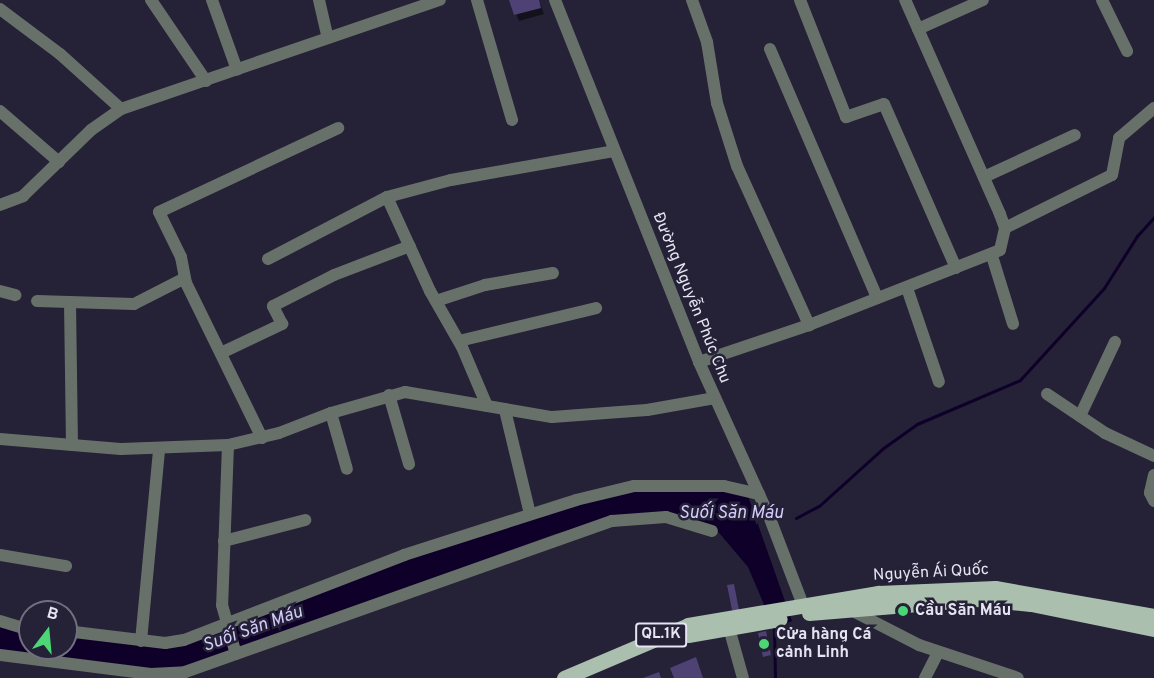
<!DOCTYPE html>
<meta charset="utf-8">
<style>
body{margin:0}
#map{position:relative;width:1154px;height:678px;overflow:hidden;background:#252136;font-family:Overpass,sans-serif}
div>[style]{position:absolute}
.water>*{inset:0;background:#0e0029}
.shadow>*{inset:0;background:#0007}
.stream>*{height:3px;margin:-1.5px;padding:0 1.5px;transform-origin:1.5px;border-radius:1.5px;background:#0e0029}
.building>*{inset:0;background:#4e4275}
.minor>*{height:12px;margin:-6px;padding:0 6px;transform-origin:6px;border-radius:6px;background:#677169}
.tertiary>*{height:12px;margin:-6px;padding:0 6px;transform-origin:6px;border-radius:6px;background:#677169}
.primary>*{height:15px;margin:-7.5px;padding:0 7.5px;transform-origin:7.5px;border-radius:7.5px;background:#aabfad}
.dots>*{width:16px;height:16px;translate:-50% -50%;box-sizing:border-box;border:3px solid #252136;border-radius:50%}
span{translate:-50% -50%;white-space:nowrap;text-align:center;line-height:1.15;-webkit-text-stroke:5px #252136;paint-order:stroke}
.shield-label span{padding:2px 4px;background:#252136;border:2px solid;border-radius:4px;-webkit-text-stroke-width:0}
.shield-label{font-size:15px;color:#e6e4f2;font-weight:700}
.street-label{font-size:16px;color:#e6e4f2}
.poi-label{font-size:16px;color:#e6e4f2;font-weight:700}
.left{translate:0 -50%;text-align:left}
.water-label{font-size:18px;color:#d4cbfd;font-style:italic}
.north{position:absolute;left:18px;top:600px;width:60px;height:60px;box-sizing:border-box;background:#252136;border:2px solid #726f81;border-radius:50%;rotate:16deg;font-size:16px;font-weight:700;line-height:24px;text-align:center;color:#e6e4f2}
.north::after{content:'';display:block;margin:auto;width:21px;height:27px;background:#4dd676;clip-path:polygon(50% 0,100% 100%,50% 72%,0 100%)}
</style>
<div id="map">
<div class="water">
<i style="clip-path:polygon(634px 490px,723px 490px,748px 496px,792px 621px,774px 628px,748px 567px,715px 528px,666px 514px,611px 518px,555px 534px,184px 669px,151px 671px,0 651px,0 625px,30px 633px,30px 648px,66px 648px,66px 635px,165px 647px,407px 558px,577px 504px)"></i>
</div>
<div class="shadow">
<i style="clip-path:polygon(511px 0,539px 0,544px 14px,519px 21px)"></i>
</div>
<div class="stream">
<i style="left:796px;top:518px;width:26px;rotate:-28deg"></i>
<i style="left:819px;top:506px;width:85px;rotate:-42.1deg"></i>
<i style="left:882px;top:449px;width:43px;rotate:-35.5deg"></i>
<i style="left:917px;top:424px;width:112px;rotate:-23.1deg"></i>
<i style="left:1020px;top:380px;width:125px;rotate:-47.6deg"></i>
<i style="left:1104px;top:288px;width:62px;rotate:-57.6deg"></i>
<i style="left:1137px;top:236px;width:25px;rotate:-48deg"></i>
<i style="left:774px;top:626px;width:52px;rotate:88.9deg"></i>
</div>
<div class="building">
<i style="clip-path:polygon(509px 0,539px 0,541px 8px,514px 15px)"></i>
<i style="clip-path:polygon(734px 584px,739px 610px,732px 610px,727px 585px)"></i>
<i style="clip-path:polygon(766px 631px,771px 655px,763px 657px,758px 633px)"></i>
<i style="clip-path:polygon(696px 657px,703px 678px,674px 678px,670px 668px)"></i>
<i style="clip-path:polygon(659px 672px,661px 678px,643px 678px)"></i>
</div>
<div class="minor">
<i style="left:151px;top:0;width:98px;rotate:55.8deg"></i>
<i style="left:212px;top:0;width:74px;rotate:70.3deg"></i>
<i style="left:319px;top:0;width:39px;rotate:77deg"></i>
<i style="left:477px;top:0;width:125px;rotate:73.7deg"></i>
<i style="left:692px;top:0;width:45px;rotate:70.3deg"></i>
<i style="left:707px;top:42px;width:62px;rotate:80.7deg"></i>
<i style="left:717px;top:103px;width:66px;rotate:72.4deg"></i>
<i style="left:737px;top:166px;width:175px;rotate:65.6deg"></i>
<i style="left:800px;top:0;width:126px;rotate:68.5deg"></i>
<i style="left:846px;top:117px;width:40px;rotate:-18.9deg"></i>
<i style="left:884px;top:104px;width:179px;rotate:66.3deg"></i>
<i style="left:1102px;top:0;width:57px;rotate:63.9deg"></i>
<i style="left:0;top:9px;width:75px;rotate:36.9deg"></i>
<i style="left:60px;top:54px;width:82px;rotate:42deg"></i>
<i style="left:918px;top:29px;width:71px;rotate:-24deg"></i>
<i style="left:770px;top:49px;width:271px;rotate:66.7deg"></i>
<i style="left:0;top:111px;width:78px;rotate:40.8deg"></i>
<i style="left:984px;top:177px;width:100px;rotate:-24.8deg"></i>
<i style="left:387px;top:197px;width:103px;rotate:65.4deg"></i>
<i style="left:430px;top:291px;width:64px;rotate:60.3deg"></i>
<i style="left:462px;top:347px;width:64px;rotate:67deg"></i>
<i style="left:0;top:205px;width:25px;rotate:-21deg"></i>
<i style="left:23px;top:196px;width:95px;rotate:-44.1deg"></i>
<i style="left:91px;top:130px;width:37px;rotate:-35deg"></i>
<i style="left:121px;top:109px;width:337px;rotate:-18.9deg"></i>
<i style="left:1005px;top:228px;width:119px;rotate:-26.4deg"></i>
<i style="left:1112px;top:175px;width:38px;rotate:-79deg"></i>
<i style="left:1119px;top:138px;width:46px;rotate:-40.6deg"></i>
<i style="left:992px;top:256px;width:71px;rotate:72.8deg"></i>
<i style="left:268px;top:259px;width:134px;rotate:-27.5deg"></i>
<i style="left:387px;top:197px;width:66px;rotate:-14.9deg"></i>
<i style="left:451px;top:180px;width:165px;rotate:-10.1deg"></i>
<i style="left:907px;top:288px;width:99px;rotate:71.2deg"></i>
<i style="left:0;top:291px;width:16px;rotate:15deg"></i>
<i style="left:37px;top:301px;width:97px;rotate:1.8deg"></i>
<i style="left:134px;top:304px;width:57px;rotate:-27deg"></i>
<i style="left:436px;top:301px;width:52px;rotate:-18.1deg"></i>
<i style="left:485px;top:285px;width:69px;rotate:-10deg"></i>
<i style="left:70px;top:302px;width:143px;rotate:89.2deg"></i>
<i style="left:459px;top:341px;width:141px;rotate:-13.5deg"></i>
<i style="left:221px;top:353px;width:68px;rotate:-25.4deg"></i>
<i style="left:282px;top:324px;width:20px;rotate:-117deg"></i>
<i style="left:273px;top:306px;width:68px;rotate:-26.9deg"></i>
<i style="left:334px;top:275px;width:81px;rotate:-20.9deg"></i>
<i style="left:699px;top:362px;width:116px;rotate:-18.6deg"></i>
<i style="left:809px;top:325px;width:205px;rotate:-21.4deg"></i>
<i style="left:1000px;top:250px;width:23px;rotate:-77deg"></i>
<i style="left:1005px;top:228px;width:15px;rotate:-110deg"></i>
<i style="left:1000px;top:214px;width:234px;rotate:-113.9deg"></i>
<i style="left:1047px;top:394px;width:70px;rotate:33.9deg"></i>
<i style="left:1105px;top:433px;width:54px;rotate:25.1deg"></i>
<i style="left:389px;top:395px;width:72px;rotate:73.8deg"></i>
<i style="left:505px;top:410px;width:107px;rotate:76.5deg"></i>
<i style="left:331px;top:413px;width:58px;rotate:74.1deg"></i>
<i style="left:1080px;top:416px;width:82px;rotate:-64.7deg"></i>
<i style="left:262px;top:438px;width:173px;rotate:-116.1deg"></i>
<i style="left:186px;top:283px;width:26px;rotate:-101deg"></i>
<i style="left:181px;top:257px;width:50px;rotate:-116.1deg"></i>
<i style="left:159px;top:212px;width:198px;rotate:-25.1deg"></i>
<i style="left:0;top:439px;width:121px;rotate:4.7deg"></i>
<i style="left:121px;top:449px;width:107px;rotate:-2.1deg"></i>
<i style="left:228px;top:445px;width:52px;rotate:-13.2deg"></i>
<i style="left:279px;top:433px;width:56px;rotate:-21deg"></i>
<i style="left:331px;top:413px;width:77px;rotate:-15.8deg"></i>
<i style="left:405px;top:392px;width:149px;rotate:9.7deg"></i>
<i style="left:552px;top:417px;width:95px;rotate:-4.2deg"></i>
<i style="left:647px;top:410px;width:69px;rotate:-10deg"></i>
<i style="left:228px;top:445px;width:160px;rotate:92.1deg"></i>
<i style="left:222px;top:605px;width:51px;rotate:74.1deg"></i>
<i style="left:1154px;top:475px;width:18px;rotate:103deg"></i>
<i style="left:1150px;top:493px;width:9px;rotate:63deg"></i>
<i style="left:224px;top:541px;width:84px;rotate:-14.5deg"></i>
<i style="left:0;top:555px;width:67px;rotate:9.5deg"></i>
<i style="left:849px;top:609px;width:79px;rotate:27.2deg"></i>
<i style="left:919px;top:645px;width:104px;rotate:18.4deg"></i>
<i style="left:0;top:621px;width:31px;rotate:17deg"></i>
<i style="left:729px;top:628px;width:52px;rotate:74.4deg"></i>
<i style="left:66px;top:631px;width:100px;rotate:6.9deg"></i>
<i style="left:165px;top:643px;width:19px;rotate:-9deg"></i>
<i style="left:184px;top:640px;width:236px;rotate:-21.1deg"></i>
<i style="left:404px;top:555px;width:181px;rotate:-17.7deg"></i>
<i style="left:576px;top:500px;width:60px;rotate:-13.6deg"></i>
<i style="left:634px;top:486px;width:90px"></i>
<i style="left:724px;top:486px;width:36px;rotate:13deg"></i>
<i style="left:141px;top:641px;width:192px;rotate:-84.6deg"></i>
<i style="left:0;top:655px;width:152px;rotate:7.2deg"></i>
<i style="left:151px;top:674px;width:34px;rotate:-3deg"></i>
<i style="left:185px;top:672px;width:453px;rotate:-19.5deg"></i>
<i style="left:612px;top:521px;width:54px;rotate:-4.2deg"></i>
<i style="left:666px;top:517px;width:48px;rotate:16.9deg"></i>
<i style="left:925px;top:678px;width:28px;rotate:-63deg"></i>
</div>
<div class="tertiary">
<i style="left:555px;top:0;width:390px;rotate:68.3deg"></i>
<i style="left:699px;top:362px;width:169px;rotate:65.6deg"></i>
<i style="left:769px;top:516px;width:95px;rotate:69.1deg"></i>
</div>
<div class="primary">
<i style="left:809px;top:613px;width:170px;rotate:-4.7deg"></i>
<i style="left:978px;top:599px;width:53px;rotate:5.4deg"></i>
<i style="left:1031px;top:604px;width:126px;rotate:11.5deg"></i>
<i style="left:688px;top:635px;width:93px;rotate:-9.9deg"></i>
<i style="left:564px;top:678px;width:135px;rotate:-23.1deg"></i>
<i style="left:688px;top:625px;width:193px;rotate:-9.6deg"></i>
<i style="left:878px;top:593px;width:117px;rotate:-2.4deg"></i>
<i style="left:995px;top:588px;width:161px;rotate:10deg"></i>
</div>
<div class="dots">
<i style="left:903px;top:611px;background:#4dd676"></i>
<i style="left:764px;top:644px;background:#4dd676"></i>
</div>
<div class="shield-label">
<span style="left:661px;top:635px">QL.1K</span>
</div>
<div class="street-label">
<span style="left:691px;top:298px;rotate:68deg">Đường Nguyễn Phúc Chu</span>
<span style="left:931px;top:573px;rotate:-3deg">Nguyễn Ái Quốc</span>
</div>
<div class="poi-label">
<span class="left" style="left:915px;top:611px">Cầu Săn Máu</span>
<span class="left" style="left:776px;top:644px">Cửa hàng Cá<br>cảnh Linh</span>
</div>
<div class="water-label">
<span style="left:731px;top:514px">Suối Săn Máu</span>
<span style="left:253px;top:630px;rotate:-20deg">Suối Săn Máu</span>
</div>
<div class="north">B</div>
</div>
